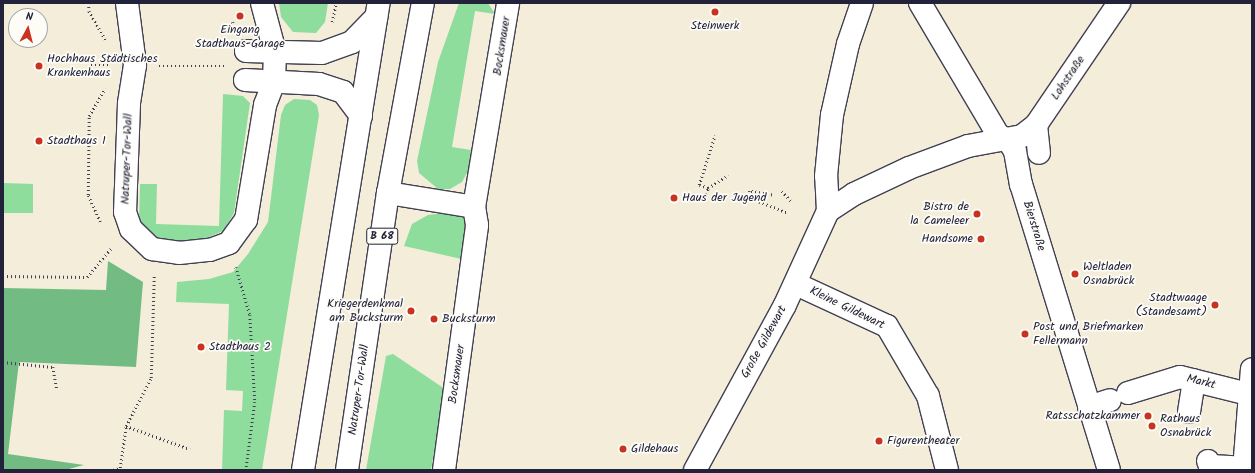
<!DOCTYPE html>
<meta charset="utf-8">
<style>
body{margin:0}
#map{position:relative;width:1255px;height:473px;overflow:hidden;background:#f4edda;font-family:Kalam,sans-serif}
div>[style]{position:absolute}
.green>*{inset:0;background:#8edd9c}
.forest>*{inset:0;background:#72bc84}
.path>*{height:2.5px;margin-top:-1.25px;transform-origin:0;background:repeating-linear-gradient(90deg,#424053 0 1px,transparent 0 4px)}
.roads{filter:drop-shadow(1px 0 #424053) drop-shadow(-1px 0 #424053) drop-shadow(0 1px #424053) drop-shadow(0 -1px #424053)}
.minor>*{height:22px;margin:-11px;padding:0 11px;transform-origin:11px;border-radius:11px;background:#fff}
.major>*{height:22px;margin:-11px;padding:0 11px;transform-origin:11px;border-radius:11px;background:#fff}
.dots>*{width:11px;height:11px;translate:-50% -50%;box-sizing:border-box;border:2px solid #fdfcf7;border-radius:50%}
span{translate:-50% -50%;white-space:nowrap;text-align:center;line-height:1.15;-webkit-text-stroke:3.5px #fdfcf7;paint-order:stroke}
.shield-label span{padding:1px 3px;background:#fdfcf7;border:1px solid;border-radius:3px;-webkit-text-stroke-width:0}
.shield-label{font-size:11px;color:#22223b;font-weight:700}
.poi-label{font-size:12px;color:#22223b}
.left{translate:0 -50%;text-align:left}
.right{translate:-100% -50%;text-align:right}
.street-label{font-size:12px;color:#22223b}
.frame{position:absolute;inset:0;border:4px solid #22223b;pointer-events:none}
.north{position:absolute;left:8px;top:8px;width:40px;height:40px;box-sizing:border-box;background:#fdfcf7;border:1px solid #a5a5ac;border-radius:50%;rotate:7deg;font-size:11px;font-weight:700;line-height:16px;text-align:center;color:#22223b}
.north::after{content:'';display:block;margin:auto;width:14px;height:18px;background:#c8321e;clip-path:polygon(50% 0,100% 100%,50% 72%,0 100%)}
</style>
<div id="map">
<div class="green">
<i style="clip-path:polygon(279px 3px,328px 3px,325px 22px,316px 33px,293px 32px,281px 17px)"></i>
<i style="clip-path:polygon(459px 3px,488px 3px,495px 14px,475px 11px,452px 147px,471px 150px,468px 171px,462px 182px,450px 189px,438px 189px,419px 173px,417px 161px,438px 62px)"></i>
<i style="clip-path:polygon(3px 92px,4px 183px,33px 184px,33px 213px,3px 213px)"></i>
<i style="clip-path:polygon(223px 94px,243px 96px,250px 103px,234px 213px,223px 231px,207px 238px,179px 241px,155px 237px,139px 221px,140px 184px,157px 184px,156px 224px,219px 226px)"></i>
<i style="clip-path:polygon(294px 99px,310px 100px,317px 105px,319px 115px,262px 470px,222px 470px,224px 410px,242px 411px,243px 391px,226px 390px,229px 304px,176px 302px,177px 282px,209px 279px,233px 272px,248px 254px,268px 222px,281px 115px,285px 105px)"></i>
<i style="clip-path:polygon(452px 212px,464px 217px,470px 224px,466px 260px,404px 246px,412px 224px,428px 215px)"></i>
<i style="clip-path:polygon(393px 354px,445px 389px,431px 470px,366px 470px,386px 356px)"></i>
</div>
<div class="forest">
<i style="clip-path:polygon(108px 261px,143px 282px,136px 367px,19px 362px,8px 454px,84px 465px,65px 470px,3px 470px,3px 288px,106px 290px)"></i>
</div>
<div class="path">
<i style="left:89px;top:3px;width:8px;rotate:90deg"></i>
<i style="left:89px;top:11px;width:34px;rotate:60deg"></i>
<i style="left:233px;top:22px;width:6px;rotate:81deg"></i>
<i style="left:332px;top:22px;width:19px;rotate:-78deg"></i>
<i style="left:91px;top:65px;width:19px"></i>
<i style="left:159px;top:66px;width:65px"></i>
<i style="left:708px;top:188px;width:24px;rotate:-33deg"></i>
<i style="left:782px;top:191px;width:15px;rotate:48deg"></i>
<i style="left:706px;top:194px;width:6px;rotate:-72deg"></i>
<i style="left:708px;top:188px;width:9px;rotate:-162deg"></i>
<i style="left:699px;top:185px;width:52px;rotate:-72.3deg"></i>
<i style="left:772px;top:195px;width:22px;rotate:-170deg"></i>
<i style="left:750px;top:191px;width:6px;rotate:108deg"></i>
<i style="left:748px;top:197px;width:43px;rotate:21.8deg"></i>
<i style="left:100px;top:222px;width:30px;rotate:-114deg"></i>
<i style="left:88px;top:195px;width:79px;rotate:-89.3deg"></i>
<i style="left:89px;top:116px;width:32px;rotate:-60deg"></i>
<i style="left:236px;top:267px;width:50px;rotate:73.7deg"></i>
<i style="left:250px;top:315px;width:87px;rotate:86.7deg"></i>
<i style="left:255px;top:402px;width:69px;rotate:97.5deg"></i>
<i style="left:3px;top:276px;width:84px;rotate:0.7deg"></i>
<i style="left:87px;top:277px;width:39px;rotate:-50deg"></i>
<i style="left:3px;top:362px;width:50px;rotate:5.7deg"></i>
<i style="left:53px;top:367px;width:23px;rotate:80deg"></i>
<i style="left:126px;top:426px;width:68px;rotate:19.8deg"></i>
<i style="left:113px;top:470px;width:7px;rotate:-16deg"></i>
<i style="left:120px;top:468px;width:42px;rotate:-81.9deg"></i>
<i style="left:126px;top:426px;width:54px;rotate:-62.5deg"></i>
<i style="left:151px;top:378px;width:103px;rotate:-88.3deg"></i>
</div>
<div class="roads">
<div class="minor">
<i style="left:127px;top:3px;width:63px;rotate:82.6deg"></i>
<i style="left:135px;top:65px;width:39px;rotate:99deg"></i>
<i style="left:129px;top:104px;width:108px;rotate:92.1deg"></i>
<i style="left:125px;top:212px;width:18px;rotate:71deg"></i>
<i style="left:131px;top:229px;width:29px;rotate:44deg"></i>
<i style="left:152px;top:249px;width:27px;rotate:8deg"></i>
<i style="left:179px;top:253px;width:31px;rotate:-6deg"></i>
<i style="left:210px;top:250px;width:20px;rotate:-20deg"></i>
<i style="left:229px;top:243px;width:29px;rotate:-54deg"></i>
<i style="left:246px;top:220px;width:117px;rotate:-80.6deg"></i>
<i style="left:265px;top:105px;width:26px;rotate:-69deg"></i>
<i style="left:274px;top:81px;width:29px;rotate:-88deg"></i>
<i style="left:275px;top:52px;width:51px;rotate:-104.9deg"></i>
<i style="left:920px;top:3px;width:153px;rotate:59.4deg"></i>
<i style="left:998px;top:135px;width:11px;rotate:27deg"></i>
<i style="left:1008px;top:140px;width:13px;rotate:58deg"></i>
<i style="left:1015px;top:151px;width:34px;rotate:80deg"></i>
<i style="left:1021px;top:184px;width:299px;rotate:72.9deg"></i>
<i style="left:246px;top:51px;width:76px;rotate:1.5deg"></i>
<i style="left:322px;top:53px;width:32px;rotate:-20deg"></i>
<i style="left:352px;top:42px;width:35px;rotate:-46deg"></i>
<i style="left:245px;top:80px;width:74px;rotate:3.1deg"></i>
<i style="left:319px;top:84px;width:25px;rotate:18deg"></i>
<i style="left:343px;top:92px;width:30px;rotate:53deg"></i>
<i style="left:1036px;top:125px;width:28px;rotate:84deg"></i>
<i style="left:388px;top:193px;width:87px;rotate:9.2deg"></i>
<i style="left:474px;top:207px;width:207px;rotate:-80.5deg"></i>
<i style="left:828px;top:211px;width:31px;rotate:-33deg"></i>
<i style="left:854px;top:194px;width:61px;rotate:-25.3deg"></i>
<i style="left:909px;top:168px;width:63px;rotate:-20.4deg"></i>
<i style="left:968px;top:146px;width:55px;rotate:-10.5deg"></i>
<i style="left:1022px;top:136px;width:18px;rotate:-38deg"></i>
<i style="left:1036px;top:125px;width:148px;rotate:-55.8deg"></i>
<i style="left:796px;top:284px;width:100px;rotate:24.8deg"></i>
<i style="left:887px;top:326px;width:81px;rotate:59.6deg"></i>
<i style="left:928px;top:396px;width:76px;rotate:75.6deg"></i>
<i style="left:1128px;top:393px;width:54px;rotate:-17.1deg"></i>
<i style="left:1180px;top:377px;width:74px;rotate:14deg"></i>
<i style="left:1089px;top:407px;width:22px;rotate:-18deg"></i>
<i style="left:1189px;top:412px;width:32px;rotate:-81deg"></i>
<i style="left:1208px;top:461px;width:5px;rotate:68deg"></i>
<i style="left:1210px;top:466px;width:34px;rotate:3deg"></i>
<i style="left:444px;top:470px;width:247px;rotate:-82.3deg"></i>
<i style="left:477px;top:225px;width:18px;rotate:-99deg"></i>
<i style="left:695px;top:470px;width:186px;rotate:-61.4deg"></i>
<i style="left:784px;top:307px;width:106px;rotate:-65.4deg"></i>
<i style="left:828px;top:211px;width:35px;rotate:-93deg"></i>
<i style="left:826px;top:176px;width:61px;rotate:-84.4deg"></i>
<i style="left:832px;top:115px;width:73px;rotate:-77.3deg"></i>
<i style="left:848px;top:44px;width:43px;rotate:-71.1deg"></i>
<i style="left:1244px;top:470px;width:101px;rotate:-85.5deg"></i>
</div>
<div class="major">
<i style="left:303px;top:470px;width:473px;rotate:-80.8deg"></i>
<i style="left:347px;top:470px;width:280px;rotate:-81.6deg"></i>
<i style="left:388px;top:193px;width:193px;rotate:-79.6deg"></i>
</div>
</div>
<div class="dots">
<i style="left:715px;top:12px;background:#c8321e"></i>
<i style="left:240px;top:16px;background:#c8321e"></i>
<i style="left:39px;top:66px;background:#c8321e"></i>
<i style="left:39px;top:141px;background:#c8321e"></i>
<i style="left:674px;top:198px;background:#c8321e"></i>
<i style="left:977px;top:214px;background:#c8321e"></i>
<i style="left:981px;top:239px;background:#c8321e"></i>
<i style="left:1075px;top:274px;background:#c8321e"></i>
<i style="left:1215px;top:305px;background:#c8321e"></i>
<i style="left:411px;top:311px;background:#c8321e"></i>
<i style="left:434px;top:319px;background:#c8321e"></i>
<i style="left:1025px;top:334px;background:#c8321e"></i>
<i style="left:201px;top:347px;background:#c8321e"></i>
<i style="left:1148px;top:416px;background:#c8321e"></i>
<i style="left:1152px;top:426px;background:#c8321e"></i>
<i style="left:879px;top:441px;background:#c8321e"></i>
<i style="left:623px;top:449px;background:#c8321e"></i>
</div>
<div class="shield-label">
<span style="left:382px;top:236px">B 68</span>
</div>
<div class="poi-label">
<span style="left:715px;top:26px">Steinwerk</span>
<span style="left:240px;top:37px">Eingang<br>Stadthaus-Garage</span>
<span class="left" style="left:47px;top:66px">Hochhaus Städtisches<br>Krankenhaus</span>
<span class="left" style="left:47px;top:141px">Stadthaus 1</span>
<span class="left" style="left:682px;top:198px">Haus der Jugend</span>
<span class="right" style="left:969px;top:214px">Bistro de<br>la Cameleer</span>
<span class="right" style="left:973px;top:239px">Handsome</span>
<span class="left" style="left:1083px;top:274px">Weltladen<br>Osnabrück</span>
<span class="right" style="left:1207px;top:305px">Stadtwaage<br>(Standesamt)</span>
<span class="right" style="left:403px;top:311px">Kriegerdenkmal<br>am Bucksturm</span>
<span class="left" style="left:442px;top:319px">Bucksturm</span>
<span class="left" style="left:1033px;top:334px">Post und Briefmarken<br>Fellermann</span>
<span class="left" style="left:209px;top:347px">Stadthaus 2</span>
<span class="right" style="left:1140px;top:416px">Ratsschatzkammer</span>
<span class="left" style="left:1160px;top:426px">Rathaus<br>Osnabrück</span>
<span class="left" style="left:887px;top:441px">Figurentheater</span>
<span class="left" style="left:631px;top:449px">Gildehaus</span>
</div>
<div class="street-label">
<span style="left:502px;top:46px;rotate:-81deg">Bocksmauer</span>
<span style="left:1068px;top:78px;rotate:-56deg">Lohstraße</span>
<span style="left:127px;top:159px;rotate:-88deg">Natruper-Tor-Wall</span>
<span style="left:1034px;top:226px;rotate:73deg">Bierstraße</span>
<span style="left:847px;top:308px;rotate:26deg">Kleine Gildewart</span>
<span style="left:764px;top:342px;rotate:-61deg">Große Gildewart</span>
<span style="left:457px;top:374px;rotate:-82deg">Bocksmauer</span>
<span style="left:1201px;top:382px;rotate:14deg">Markt</span>
<span style="left:359px;top:390px;rotate:-82deg">Natruper-Tor-Wall</span>
</div>
<div class="frame"></div>
<div class="north">N</div>
</div>
